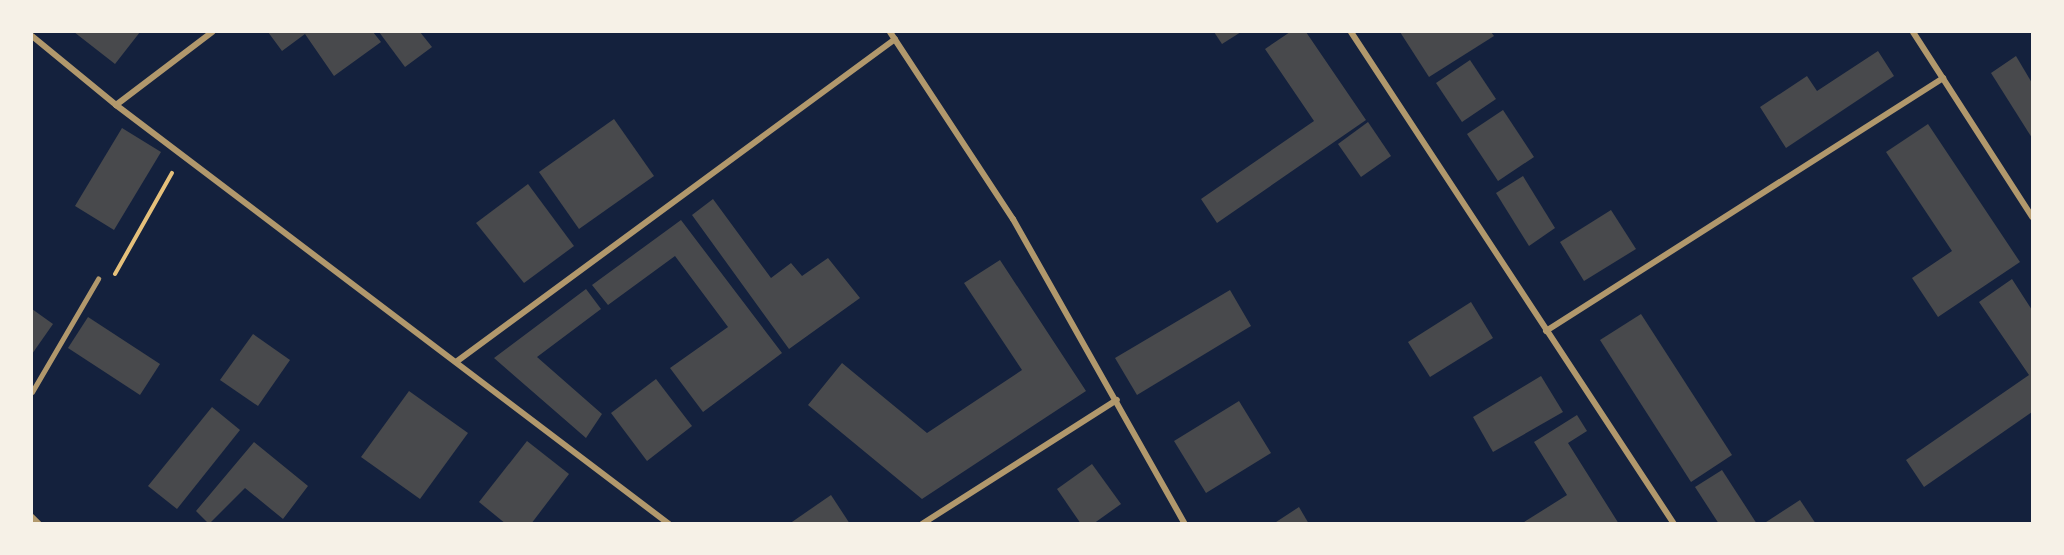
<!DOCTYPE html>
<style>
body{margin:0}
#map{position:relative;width:2064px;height:555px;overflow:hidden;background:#14213d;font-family:Georgia,serif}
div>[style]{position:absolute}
.building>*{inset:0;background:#48494c}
.path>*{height:4px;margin:-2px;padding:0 2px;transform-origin:2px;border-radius:2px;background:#e5c07b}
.service>*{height:4.5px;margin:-2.25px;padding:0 2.25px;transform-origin:2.25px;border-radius:2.25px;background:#b1986c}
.minor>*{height:6px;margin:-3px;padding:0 3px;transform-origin:3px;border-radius:3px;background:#b1986c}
span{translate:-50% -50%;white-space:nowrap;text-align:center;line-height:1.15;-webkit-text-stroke:5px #f6f1e7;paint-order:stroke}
.frame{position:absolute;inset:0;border:33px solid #f6f1e7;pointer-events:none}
</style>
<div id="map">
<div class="building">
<i style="clip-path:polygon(74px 32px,140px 32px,115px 64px)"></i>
<i style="clip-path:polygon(268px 32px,373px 32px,381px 42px,334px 76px,305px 34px,282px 51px)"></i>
<i style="clip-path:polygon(379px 32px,420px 32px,432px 47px,405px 67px)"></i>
<i style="clip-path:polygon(1214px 32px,1241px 32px,1222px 44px)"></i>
<i style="clip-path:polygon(1290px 32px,1306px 32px,1366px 120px,1217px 223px,1201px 199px,1314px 121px,1265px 49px)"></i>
<i style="clip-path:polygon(1400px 32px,1491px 32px,1494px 36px,1429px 77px)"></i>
<i style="clip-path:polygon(1878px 51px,1894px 76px,1786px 148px,1760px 107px,1807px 76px,1817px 91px)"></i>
<i style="clip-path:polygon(2016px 56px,2032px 83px,2032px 138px,1991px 73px)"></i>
<i style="clip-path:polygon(1470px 60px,1496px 99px,1462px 122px,1436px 83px)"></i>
<i style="clip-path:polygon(1503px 110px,1534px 157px,1498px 181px,1467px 134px)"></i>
<i style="clip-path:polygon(614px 119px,654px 176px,579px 229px,539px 172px)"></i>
<i style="clip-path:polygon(1368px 122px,1391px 156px,1361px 177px,1338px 144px)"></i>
<i style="clip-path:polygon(1928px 124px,2020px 262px,1938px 317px,1912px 278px,1952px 251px,1886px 152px)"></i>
<i style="clip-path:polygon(122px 128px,161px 152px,114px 230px,75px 206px)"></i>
<i style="clip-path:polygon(1523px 176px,1555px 228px,1529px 246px,1496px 193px)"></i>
<i style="clip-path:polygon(528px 184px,574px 246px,524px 283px,476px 223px)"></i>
<i style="clip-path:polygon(713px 199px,771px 278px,791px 263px,802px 276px,828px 258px,860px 298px,789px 349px,692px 215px)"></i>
<i style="clip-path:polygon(1611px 210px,1636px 249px,1584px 281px,1560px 242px)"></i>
<i style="clip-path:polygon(681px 220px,782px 353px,703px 412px,670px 368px,728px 327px,675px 256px,608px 305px,592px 285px)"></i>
<i style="clip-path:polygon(1000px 260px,1086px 391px,922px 499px,808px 405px,842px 363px,927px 433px,1022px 370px,964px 283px)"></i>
<i style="clip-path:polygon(2012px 279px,2032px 310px,2032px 412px,1924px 487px,1906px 460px,2029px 375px,1979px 302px)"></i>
<i style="clip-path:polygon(586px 289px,601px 309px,537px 357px,602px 414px,586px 438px,494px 358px)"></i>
<i style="clip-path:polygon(1230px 290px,1251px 326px,1137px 395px,1115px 358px)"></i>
<i style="clip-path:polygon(1471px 302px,1493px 338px,1430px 377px,1408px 342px)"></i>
<i style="clip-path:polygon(32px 309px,53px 324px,32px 354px)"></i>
<i style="clip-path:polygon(1641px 314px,1732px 455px,1691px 482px,1600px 340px)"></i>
<i style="clip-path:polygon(88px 317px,160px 364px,140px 395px,68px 348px)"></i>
<i style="clip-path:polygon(253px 334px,290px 360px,258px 406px,220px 380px)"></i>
<i style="clip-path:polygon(1541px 376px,1563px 412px,1493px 452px,1473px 417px)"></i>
<i style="clip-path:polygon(656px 379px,692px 426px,647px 461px,611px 413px)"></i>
<i style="clip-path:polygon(409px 391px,468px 433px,420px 499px,361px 457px)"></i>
<i style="clip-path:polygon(1239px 401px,1271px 453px,1206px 493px,1174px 441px)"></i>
<i style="clip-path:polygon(212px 407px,240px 430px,177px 509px,148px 486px)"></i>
<i style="clip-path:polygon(1577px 415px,1587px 431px,1568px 443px,1619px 524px,1521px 524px,1567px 495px,1534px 442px)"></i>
<i style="clip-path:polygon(527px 441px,569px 474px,531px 524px,506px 524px,479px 502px)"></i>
<i style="clip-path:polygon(254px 442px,308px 486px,283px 519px,245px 488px,209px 524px,196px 511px)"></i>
<i style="clip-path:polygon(1092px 464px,1121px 504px,1093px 524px,1081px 524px,1057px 489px)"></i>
<i style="clip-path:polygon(1722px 470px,1757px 524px,1719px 524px,1695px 487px)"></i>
<i style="clip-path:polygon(831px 495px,850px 524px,789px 524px)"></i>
<i style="clip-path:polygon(1800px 500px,1816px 524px,1763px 524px)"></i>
<i style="clip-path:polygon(1299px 507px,1309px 524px,1273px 524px)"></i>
</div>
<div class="path">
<i style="left:115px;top:274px;width:116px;rotate:-60.6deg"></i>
</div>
<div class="service">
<i style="left:32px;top:392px;width:131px;rotate:-59.7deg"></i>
</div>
<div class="minor">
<i style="left:890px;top:32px;width:224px;rotate:56.7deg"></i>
<i style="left:1013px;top:219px;width:350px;rotate:60.6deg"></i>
<i style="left:1351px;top:32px;width:589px;rotate:56.71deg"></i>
<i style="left:1913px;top:32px;width:220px;rotate:57.2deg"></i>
<i style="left:32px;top:36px;width:109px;rotate:39.4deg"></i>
<i style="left:116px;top:105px;width:694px;rotate:37.15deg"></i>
<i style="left:116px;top:105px;width:121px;rotate:-37.2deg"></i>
<i style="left:1546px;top:331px;width:471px;rotate:-32.5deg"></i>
<i style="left:456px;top:362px;width:545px;rotate:-36.34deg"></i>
<i style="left:32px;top:517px;width:10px;rotate:45deg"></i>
<i style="left:922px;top:524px;width:231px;rotate:-32.5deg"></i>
</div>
<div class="frame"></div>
</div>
